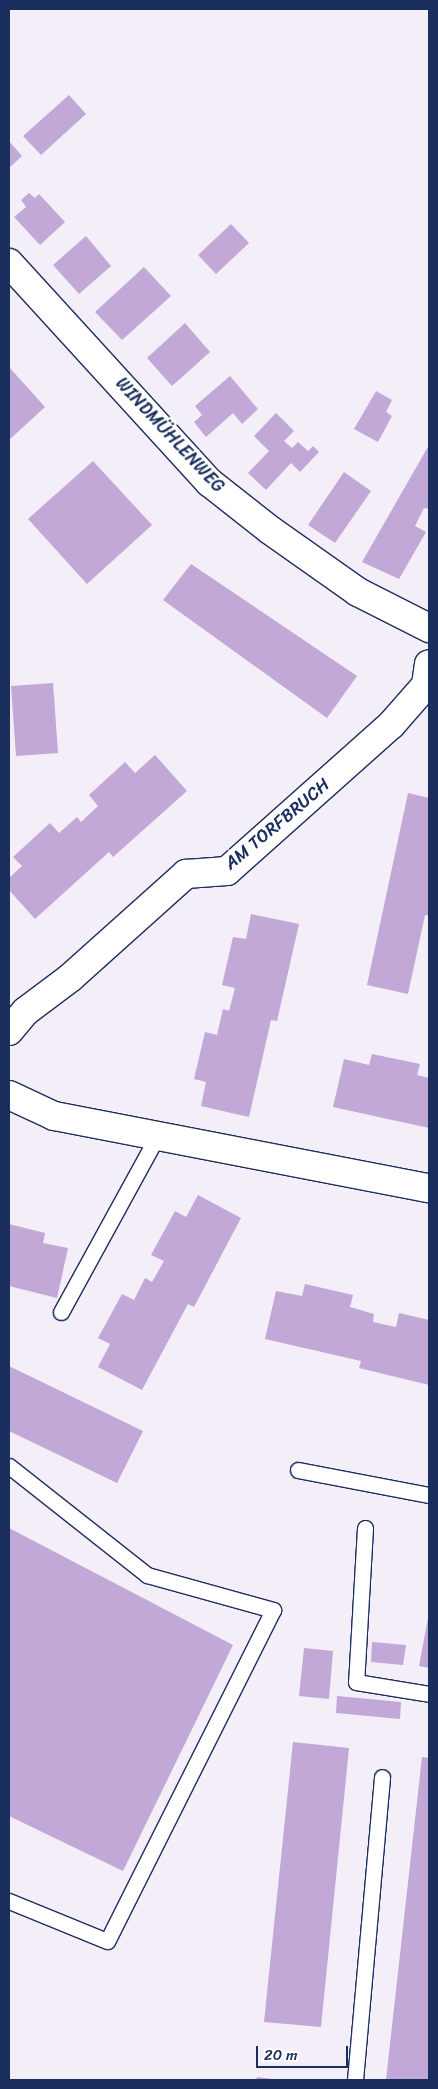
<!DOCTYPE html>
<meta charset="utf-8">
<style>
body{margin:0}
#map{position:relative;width:438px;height:2089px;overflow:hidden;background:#f3eef7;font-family:Sriracha,sans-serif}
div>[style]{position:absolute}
.building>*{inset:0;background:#c2a8d6}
.roads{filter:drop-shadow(1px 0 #1b2f5e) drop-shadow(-1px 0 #1b2f5e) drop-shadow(0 1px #1b2f5e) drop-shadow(0 -1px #1b2f5e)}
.service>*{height:15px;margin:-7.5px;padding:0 7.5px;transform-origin:7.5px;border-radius:7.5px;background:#fff}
.minor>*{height:28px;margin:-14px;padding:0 14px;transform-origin:14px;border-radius:14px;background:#fff}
span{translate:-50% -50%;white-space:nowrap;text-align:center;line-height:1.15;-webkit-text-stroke:5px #fff;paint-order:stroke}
.street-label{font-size:18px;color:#1b2f5e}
.frame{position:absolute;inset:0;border:10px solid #1b2f5e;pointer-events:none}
.scale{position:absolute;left:256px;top:2046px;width:92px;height:22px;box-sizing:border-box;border:2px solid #1b2f5e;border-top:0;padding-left:6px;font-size:15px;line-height:18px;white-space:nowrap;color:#1b2f5e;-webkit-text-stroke:4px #fff;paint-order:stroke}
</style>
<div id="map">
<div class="building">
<i style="clip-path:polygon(69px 95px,86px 114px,41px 155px,23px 136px)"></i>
<i style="clip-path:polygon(9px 141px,22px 156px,9px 168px)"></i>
<i style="clip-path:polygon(29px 193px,35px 198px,39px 194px,65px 222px,40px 245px,14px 217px,26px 207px,21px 200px)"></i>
<i style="clip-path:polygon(231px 224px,249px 243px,216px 274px,198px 255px)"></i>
<i style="clip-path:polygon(86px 236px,111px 266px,79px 294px,53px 265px)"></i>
<i style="clip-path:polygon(144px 267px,171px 296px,122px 340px,95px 312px)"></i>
<i style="clip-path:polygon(185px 323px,210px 352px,172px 386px,147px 358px)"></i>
<i style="clip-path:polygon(9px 367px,45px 407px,9px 440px)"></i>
<i style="clip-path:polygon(230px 376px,258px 409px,242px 424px,233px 413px,206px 437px,194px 422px,202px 415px,195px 406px)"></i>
<i style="clip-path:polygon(376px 391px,392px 400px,386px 412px,392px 416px,378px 442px,354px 429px)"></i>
<i style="clip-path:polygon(276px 413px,294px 431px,284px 441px,292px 448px,298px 442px,308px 451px,313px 446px,319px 452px,300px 472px,291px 463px,266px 490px,248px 473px,269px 451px,254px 436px)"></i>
<i style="clip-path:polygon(429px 445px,429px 509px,424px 508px,415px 526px,426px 532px,399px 579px,362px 562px)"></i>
<i style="clip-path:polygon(93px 461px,152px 525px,87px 584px,28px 519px)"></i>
<i style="clip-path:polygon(344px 472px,371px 491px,335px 543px,308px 525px)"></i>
<i style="clip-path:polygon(191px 564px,357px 676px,327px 718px,163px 600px)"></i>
<i style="clip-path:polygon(53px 683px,58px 753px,16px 756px,11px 686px)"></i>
<i style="clip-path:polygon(155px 755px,187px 791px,113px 857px,109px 852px,35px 919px,9px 890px,9px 878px,22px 866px,13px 857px,50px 823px,59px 833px,77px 817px,81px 822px,98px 806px,89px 795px,125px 762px,135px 773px)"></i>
<i style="clip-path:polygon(408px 793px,429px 798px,429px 916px,425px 915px,408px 994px,367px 985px)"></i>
<i style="clip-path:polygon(251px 914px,299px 924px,277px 1021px,271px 1020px,249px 1117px,201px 1106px,206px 1082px,194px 1079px,205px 1032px,217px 1035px,223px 1009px,229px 1011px,235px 988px,222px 985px,233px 937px,246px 939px)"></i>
<i style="clip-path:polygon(372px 1054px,420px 1064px,417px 1075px,429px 1078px,429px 1128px,333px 1107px,344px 1059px,369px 1065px)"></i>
<i style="clip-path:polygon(198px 1195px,241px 1218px,194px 1307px,188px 1304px,142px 1390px,98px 1367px,110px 1344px,98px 1338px,122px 1294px,134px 1300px,145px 1278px,152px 1282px,164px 1261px,151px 1255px,175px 1211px,186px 1217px)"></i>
<i style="clip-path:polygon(9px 1224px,45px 1233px,43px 1243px,68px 1248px,57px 1298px,9px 1286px)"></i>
<i style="clip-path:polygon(305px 1284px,353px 1295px,350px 1307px,374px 1314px,373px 1322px,396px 1327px,399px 1313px,429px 1320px,429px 1385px,359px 1368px,361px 1361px,265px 1339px,276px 1291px,302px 1296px)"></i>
<i style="clip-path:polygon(9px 1366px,143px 1431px,117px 1483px,9px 1431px)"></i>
<i style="clip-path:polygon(9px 1528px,233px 1645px,123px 1871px,9px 1816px)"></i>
<i style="clip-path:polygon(428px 1618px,429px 1618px,429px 1668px,419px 1666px)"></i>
<i style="clip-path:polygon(372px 1642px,406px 1645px,403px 1665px,371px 1662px)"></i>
<i style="clip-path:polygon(304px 1648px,333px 1651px,329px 1699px,299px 1696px)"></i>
<i style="clip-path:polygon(337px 1696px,401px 1702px,400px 1719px,336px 1713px)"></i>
<i style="clip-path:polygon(293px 1742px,349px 1748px,321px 2027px,264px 2022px)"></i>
<i style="clip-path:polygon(422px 1757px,429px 1758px,429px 2080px,386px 2080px)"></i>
<i style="clip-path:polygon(257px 2077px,273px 2079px,273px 2080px,256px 2080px)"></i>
</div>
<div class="roads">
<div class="service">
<i style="left:61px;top:1312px;width:202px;rotate:-61.3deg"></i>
<i style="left:9px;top:1466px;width:176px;rotate:38.3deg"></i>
<i style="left:147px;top:1575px;width:131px;rotate:15.5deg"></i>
<i style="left:273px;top:1610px;width:370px;rotate:116.6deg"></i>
<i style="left:107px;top:1941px;width:106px;rotate:-157.8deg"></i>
<i style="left:298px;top:1470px;width:133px;rotate:10.8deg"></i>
<i style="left:365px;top:1528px;width:154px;rotate:93.3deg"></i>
<i style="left:356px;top:1682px;width:74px;rotate:9.3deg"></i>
<i style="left:355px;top:2080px;width:304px;rotate:-84.9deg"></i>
</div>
<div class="minor">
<i style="left:9px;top:263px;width:297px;rotate:47.6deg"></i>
<i style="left:209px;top:482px;width:78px;rotate:38.2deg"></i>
<i style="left:270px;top:530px;width:108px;rotate:35.2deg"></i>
<i style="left:358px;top:592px;width:80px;rotate:26.9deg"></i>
<i style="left:9px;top:1031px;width:26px;rotate:-50deg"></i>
<i style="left:26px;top:1011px;width:55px;rotate:-36.9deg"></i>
<i style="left:70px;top:978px;width:156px;rotate:-41.9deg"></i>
<i style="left:186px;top:874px;width:41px;rotate:-4.2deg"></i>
<i style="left:227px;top:871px;width:220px;rotate:-41.7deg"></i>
<i style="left:391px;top:725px;width:53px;rotate:-48.8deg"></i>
<i style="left:426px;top:685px;width:21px;rotate:-82deg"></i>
<i style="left:9px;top:1095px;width:50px;rotate:25deg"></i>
<i style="left:54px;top:1116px;width:382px;rotate:10.9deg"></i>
</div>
</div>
<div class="street-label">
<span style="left:170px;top:435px;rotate:47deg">WINDMÜHLENWEG</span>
<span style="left:277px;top:824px;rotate:-40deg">AM TORFBRUCH</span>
</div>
<div class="frame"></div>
<div class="scale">20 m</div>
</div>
